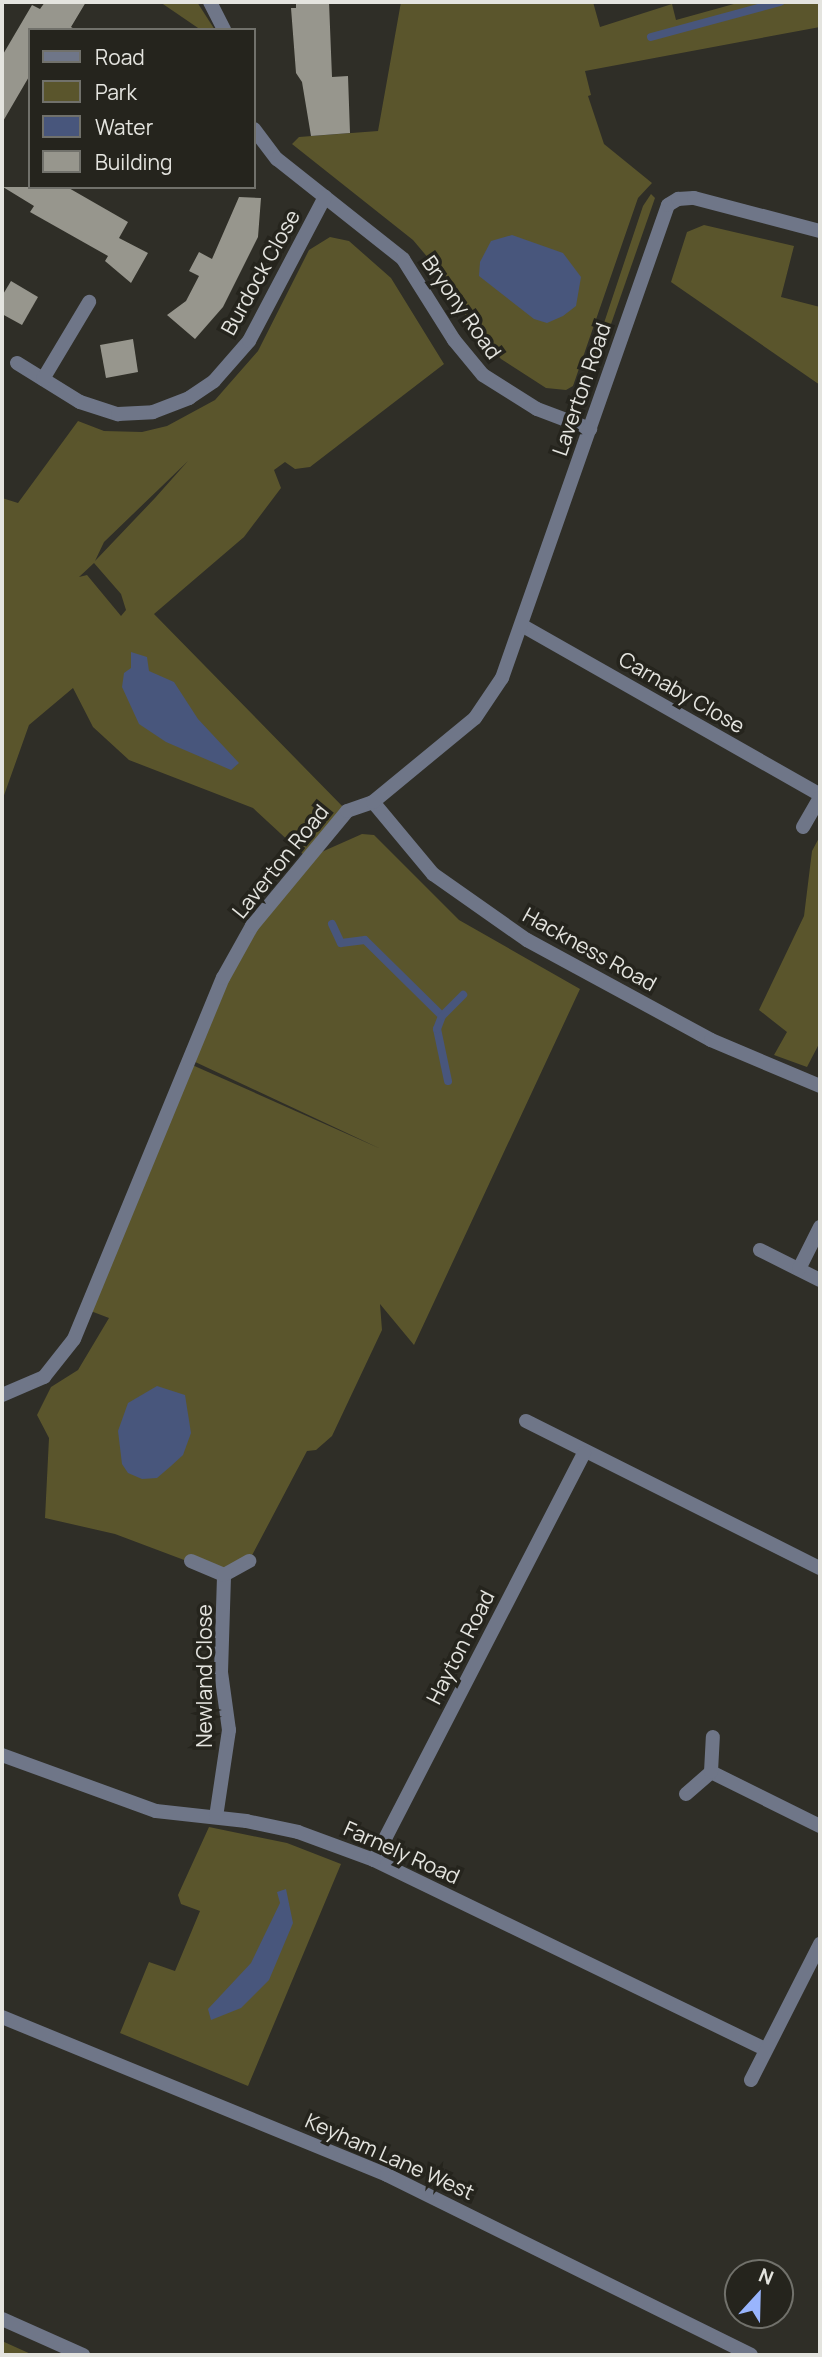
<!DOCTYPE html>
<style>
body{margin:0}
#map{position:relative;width:822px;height:2357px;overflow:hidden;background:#2f2e27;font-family:Manrope,sans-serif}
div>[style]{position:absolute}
.green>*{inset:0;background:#5a552c}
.water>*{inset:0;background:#48567c}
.stream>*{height:8px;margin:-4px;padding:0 4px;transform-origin:4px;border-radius:4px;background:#48567c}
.building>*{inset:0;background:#97968d}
.street>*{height:14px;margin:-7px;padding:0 7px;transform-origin:7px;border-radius:7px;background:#6f7688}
span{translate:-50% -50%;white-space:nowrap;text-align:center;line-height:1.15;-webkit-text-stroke:7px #25241d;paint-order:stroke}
.street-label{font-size:21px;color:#e4e4df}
.frame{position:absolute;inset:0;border:4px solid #e4e4df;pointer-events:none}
.legend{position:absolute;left:28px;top:28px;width:228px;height:161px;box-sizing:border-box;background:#25241d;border:2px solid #71716b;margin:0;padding:9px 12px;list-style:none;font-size:21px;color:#e4e4df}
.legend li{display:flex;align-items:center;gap:14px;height:35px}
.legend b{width:35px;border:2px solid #71716b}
.north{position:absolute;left:724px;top:2259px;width:70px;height:70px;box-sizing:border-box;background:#25241d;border:2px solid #71716b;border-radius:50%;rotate:22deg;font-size:19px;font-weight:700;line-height:28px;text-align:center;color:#e4e4df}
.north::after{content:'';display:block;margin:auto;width:24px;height:32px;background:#99b5fd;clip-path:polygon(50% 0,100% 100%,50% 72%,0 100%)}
</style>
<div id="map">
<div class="green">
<i style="clip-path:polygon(160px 2px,197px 2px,215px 30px,201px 30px)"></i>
<i style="clip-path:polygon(401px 2px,593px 2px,600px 27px,672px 4px,676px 20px,741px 2px,820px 2px,820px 27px,585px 71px,591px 95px,588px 96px,604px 144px,652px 183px,638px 198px,573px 386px,566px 390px,546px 388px,501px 359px,472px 326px,440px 272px,413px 240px,292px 144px,299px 137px,378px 131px)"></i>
<i style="clip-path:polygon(651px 194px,655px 198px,595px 370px,581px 392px,643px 206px)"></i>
<i style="clip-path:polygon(704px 225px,794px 246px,781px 297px,820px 307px,820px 385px,671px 282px,687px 232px)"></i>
<i style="clip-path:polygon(evenodd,330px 237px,349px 241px,391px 278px,444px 364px,310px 467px,295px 469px,285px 462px,274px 470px,281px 488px,244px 537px,154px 614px,347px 811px,306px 857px,253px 808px,129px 760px,93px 727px,73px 688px,29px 725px,2px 801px,2px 498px,18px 503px,78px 421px,104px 431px,142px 432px,167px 426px,215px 400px,258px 351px,309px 250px,330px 237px,188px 461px,155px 498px,95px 561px,104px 542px,188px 461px,330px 237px,94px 563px,121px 594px,126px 610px,121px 616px,87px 575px,79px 577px,94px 563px)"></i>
<i style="clip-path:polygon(362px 834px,374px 835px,459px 920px,580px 989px,414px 1345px,380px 1304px,382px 1330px,332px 1436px,316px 1450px,307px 1451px,249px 1561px,224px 1575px,115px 1534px,45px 1518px,49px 1438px,37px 1415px,51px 1387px,78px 1370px,109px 1318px,88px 1310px,190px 1064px,381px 1149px,191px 1060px,225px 975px,308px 858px)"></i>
<i style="clip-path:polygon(820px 836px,820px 1042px,807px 1067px,774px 1055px,787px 1032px,759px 1010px,804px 916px,812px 851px)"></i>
<i style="clip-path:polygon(209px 1827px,287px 1843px,341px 1864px,248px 2086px,120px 2033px,149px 1962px,175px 1971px,200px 1911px,181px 1904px,178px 1895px)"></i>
<i style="clip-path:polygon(2px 2341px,33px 2355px,2px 2355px)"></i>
</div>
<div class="water">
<i style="clip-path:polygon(512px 235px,563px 253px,581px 277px,576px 306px,563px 316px,547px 323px,534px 319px,479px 276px,480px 262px,491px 241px)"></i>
<i style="clip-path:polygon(131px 652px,147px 657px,149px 671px,174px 682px,198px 719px,239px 763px,231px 770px,166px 742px,139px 724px,122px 687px,124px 673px,131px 668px)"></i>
<i style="clip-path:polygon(157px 1386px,185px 1395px,191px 1433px,183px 1455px,171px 1466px,157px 1478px,142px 1479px,128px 1473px,122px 1464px,118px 1431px,128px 1403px)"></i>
<i style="clip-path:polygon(286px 1889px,293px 1923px,269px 1980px,241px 2008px,211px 2020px,208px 2009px,251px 1963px,280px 1903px,277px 1892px)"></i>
</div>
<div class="stream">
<i style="left:651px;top:37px;width:134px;rotate:-15.2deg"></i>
<i style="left:332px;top:924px;width:21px;rotate:65deg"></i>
<i style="left:341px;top:943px;width:24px;rotate:-7deg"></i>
<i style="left:365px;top:940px;width:108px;rotate:44.6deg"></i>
<i style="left:448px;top:1081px;width:53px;rotate:-101.9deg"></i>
<i style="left:437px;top:1029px;width:14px;rotate:-69deg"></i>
<i style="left:442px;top:1016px;width:30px;rotate:-45deg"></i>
</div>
<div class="building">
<i style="clip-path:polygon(45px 2px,86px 2px,71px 27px,76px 30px,30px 30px,30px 75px,2px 123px,2px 56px,32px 5px,40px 9px)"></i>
<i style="clip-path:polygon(296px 2px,329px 2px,332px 77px,348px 76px,350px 133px,311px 136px,302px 82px,296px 73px,291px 8px,296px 8px)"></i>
<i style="clip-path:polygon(3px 187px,67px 187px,128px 222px,119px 238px,148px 253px,131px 283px,105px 261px,108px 256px,30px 212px,34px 206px)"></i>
<i style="clip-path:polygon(239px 197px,261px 198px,258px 237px,223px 307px,195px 339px,167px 315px,186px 301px,199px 276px,189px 271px,199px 252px,212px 259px)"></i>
<i style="clip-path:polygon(11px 281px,38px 297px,22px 325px,2px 314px,2px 296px)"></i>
<i style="clip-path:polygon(133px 339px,138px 372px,106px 378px,100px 345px)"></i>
</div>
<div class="street">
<i style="left:210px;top:2px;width:31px;rotate:63deg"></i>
<i style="left:254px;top:129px;width:38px;rotate:53deg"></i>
<i style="left:277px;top:159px;width:161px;rotate:38.4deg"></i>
<i style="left:403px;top:259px;width:96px;rotate:57.8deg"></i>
<i style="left:454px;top:340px;width:45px;rotate:50.4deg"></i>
<i style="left:483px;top:375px;width:64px;rotate:32.2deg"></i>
<i style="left:537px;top:409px;width:57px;rotate:20.7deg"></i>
<i style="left:17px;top:363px;width:74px;rotate:31.8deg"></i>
<i style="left:80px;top:402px;width:40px;rotate:18deg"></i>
<i style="left:118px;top:414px;width:35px;rotate:-3deg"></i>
<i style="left:153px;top:412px;width:39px;rotate:-21deg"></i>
<i style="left:189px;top:398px;width:30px;rotate:-34deg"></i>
<i style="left:214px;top:381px;width:53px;rotate:-48.8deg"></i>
<i style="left:249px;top:341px;width:163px;rotate:-62.2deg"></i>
<i style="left:43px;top:379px;width:90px;rotate:-59.1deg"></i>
<i style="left:523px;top:626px;width:342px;rotate:29.6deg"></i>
<i style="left:373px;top:802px;width:94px;rotate:50.2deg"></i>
<i style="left:433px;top:874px;width:115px;rotate:35.1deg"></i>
<i style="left:527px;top:940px;width:209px;rotate:28.5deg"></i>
<i style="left:711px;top:1040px;width:118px;rotate:22.9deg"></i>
<i style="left:803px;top:827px;width:34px;rotate:-60deg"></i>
<i style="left:760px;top:1250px;width:67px;rotate:26.6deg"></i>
<i style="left:799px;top:1269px;width:47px;rotate:-63.4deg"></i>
<i style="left:2px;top:1395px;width:46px;rotate:-23.2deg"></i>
<i style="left:44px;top:1377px;width:48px;rotate:-51.7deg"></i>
<i style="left:74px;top:1339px;width:391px;rotate:-67.6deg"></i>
<i style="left:223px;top:978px;width:60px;rotate:-60.9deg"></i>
<i style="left:252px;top:926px;width:149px;rotate:-50.4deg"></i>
<i style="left:347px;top:811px;width:28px;rotate:-19deg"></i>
<i style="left:373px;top:802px;width:132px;rotate:-39.5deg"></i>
<i style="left:475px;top:718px;width:48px;rotate:-56deg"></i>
<i style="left:502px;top:678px;width:501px;rotate:-70.66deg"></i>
<i style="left:668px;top:205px;width:12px;rotate:-31deg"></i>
<i style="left:678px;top:199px;width:16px;rotate:-4deg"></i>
<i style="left:694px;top:198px;width:130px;rotate:14.7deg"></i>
<i style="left:526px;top:1421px;width:329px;rotate:26.6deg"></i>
<i style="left:191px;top:1561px;width:36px;rotate:23deg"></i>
<i style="left:2px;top:1755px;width:164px;rotate:20deg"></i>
<i style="left:156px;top:1811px;width:91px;rotate:6.3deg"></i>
<i style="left:246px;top:1821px;width:53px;rotate:11.9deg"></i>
<i style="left:298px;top:1832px;width:81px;rotate:20.2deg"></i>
<i style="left:374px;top:1860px;width:434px;rotate:25.8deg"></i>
<i style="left:711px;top:1772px;width:122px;rotate:26.4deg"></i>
<i style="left:686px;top:1794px;width:33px;rotate:-41deg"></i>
<i style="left:711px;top:1772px;width:35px;rotate:-87deg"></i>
<i style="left:216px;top:1817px;width:88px;rotate:-81.5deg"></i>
<i style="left:229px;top:1730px;width:59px;rotate:-97.9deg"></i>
<i style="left:221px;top:1672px;width:97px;rotate:-88.2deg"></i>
<i style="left:224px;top:1575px;width:29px;rotate:-29deg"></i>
<i style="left:374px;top:1860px;width:458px;rotate:-62.7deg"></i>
<i style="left:2px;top:2017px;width:416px;rotate:22.3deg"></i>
<i style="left:387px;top:2175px;width:406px;rotate:26.3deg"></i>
<i style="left:751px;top:2080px;width:153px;rotate:-63.1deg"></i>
<i style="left:2px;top:2319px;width:89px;rotate:24deg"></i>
</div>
<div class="street-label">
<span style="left:260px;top:272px;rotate:-61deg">Burdock Close</span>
<span style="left:462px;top:307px;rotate:55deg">Bryony Road</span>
<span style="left:581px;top:389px;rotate:-71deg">Laverton Road</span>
<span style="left:682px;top:692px;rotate:30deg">Carnaby Close</span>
<span style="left:280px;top:861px;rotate:-51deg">Laverton Road</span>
<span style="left:590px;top:949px;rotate:29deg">Hackness Road</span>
<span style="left:460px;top:1647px;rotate:-63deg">Hayton Road</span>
<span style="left:204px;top:1676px;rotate:-90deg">Newland Close</span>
<span style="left:402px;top:1852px;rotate:24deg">Farnely Road</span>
<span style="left:390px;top:2156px;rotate:24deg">Keyham Lane West</span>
</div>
<div class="frame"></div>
<ul class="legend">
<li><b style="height:9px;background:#6f7688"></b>Road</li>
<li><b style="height:19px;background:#5a552c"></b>Park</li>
<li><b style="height:19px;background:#48567c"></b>Water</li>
<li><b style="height:19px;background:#97968d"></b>Building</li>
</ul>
<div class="north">N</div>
</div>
